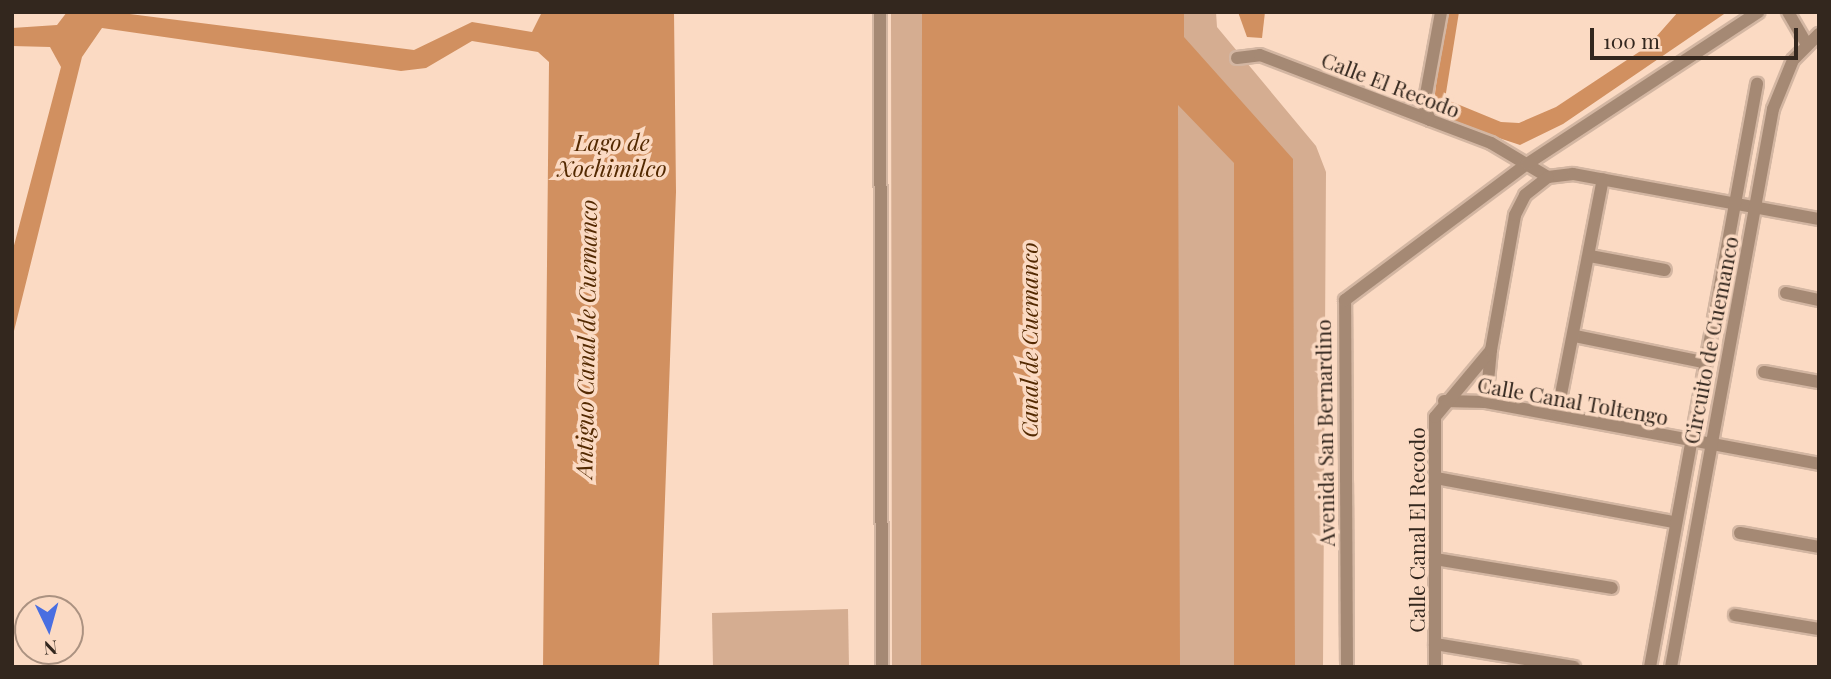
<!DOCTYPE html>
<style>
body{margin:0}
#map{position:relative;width:1831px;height:679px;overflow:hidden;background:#fbdac3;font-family:"Playfair Display",serif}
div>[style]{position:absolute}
.green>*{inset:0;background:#d5ad91}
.water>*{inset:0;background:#d19060}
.roads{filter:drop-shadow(2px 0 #d3b6a2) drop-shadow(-2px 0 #d3b6a2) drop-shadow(0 2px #d3b6a2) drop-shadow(0 -2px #d3b6a2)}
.minor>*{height:12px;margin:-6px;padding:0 6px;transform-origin:6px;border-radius:6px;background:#a58974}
span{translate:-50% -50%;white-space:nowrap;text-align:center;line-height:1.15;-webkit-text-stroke:7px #fbdac3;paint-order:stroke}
.street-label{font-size:21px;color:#33271e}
.water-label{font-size:23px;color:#532901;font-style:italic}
.frame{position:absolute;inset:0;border:14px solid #33271e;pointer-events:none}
.north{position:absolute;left:14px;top:595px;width:70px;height:70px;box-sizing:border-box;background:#fbdac3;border:2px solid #ab9281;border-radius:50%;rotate:175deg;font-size:19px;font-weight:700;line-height:28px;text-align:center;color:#33271e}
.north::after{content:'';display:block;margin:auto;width:24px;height:32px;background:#496ee1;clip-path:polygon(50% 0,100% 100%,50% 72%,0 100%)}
.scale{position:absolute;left:1590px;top:28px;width:208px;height:32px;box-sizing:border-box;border:4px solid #33271e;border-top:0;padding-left:9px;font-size:21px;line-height:24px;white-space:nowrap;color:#33271e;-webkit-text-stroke:5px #fbdac3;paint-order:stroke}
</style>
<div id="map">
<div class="green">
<i style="clip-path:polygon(891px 12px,1216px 12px,1217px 27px,1316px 146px,1326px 172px,1323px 667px,892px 667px)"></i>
<i style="clip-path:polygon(848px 609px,849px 667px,713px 667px,712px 613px)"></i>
</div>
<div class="water">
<i style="clip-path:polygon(67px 12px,114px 12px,414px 50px,472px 22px,532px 32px,542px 12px,674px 12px,676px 192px,659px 667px,543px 667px,549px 62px,538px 52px,472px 41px,426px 68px,401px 71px,102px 28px,82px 57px,12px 339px,12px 253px,61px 67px,50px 47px,12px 46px,12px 28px,57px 25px)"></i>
<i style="clip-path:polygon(922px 12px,1184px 12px,1184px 37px,1293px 159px,1295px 667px,1234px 667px,1234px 163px,1178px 105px,1180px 667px,921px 667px)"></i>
<i style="clip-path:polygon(1238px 12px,1265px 12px,1262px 38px,1247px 37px)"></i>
<i style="clip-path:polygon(1445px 12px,1459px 12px,1445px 99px,1501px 122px,1519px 123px,1556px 107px,1648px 46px,1678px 12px,1727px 12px,1563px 124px,1520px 145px,1442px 119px,1433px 110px)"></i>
</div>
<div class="roads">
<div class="minor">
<i style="left:880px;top:12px;width:655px;rotate:89.83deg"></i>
<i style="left:1788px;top:12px;width:36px;rotate:60deg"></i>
<i style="left:1237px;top:58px;width:23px;rotate:-7deg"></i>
<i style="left:1260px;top:55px;width:182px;rotate:20.9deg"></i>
<i style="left:1430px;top:120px;width:65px;rotate:20.7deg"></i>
<i style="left:1491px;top:143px;width:66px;rotate:30.8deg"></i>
<i style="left:1548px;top:177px;width:25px;rotate:-7deg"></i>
<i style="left:1573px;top:174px;width:250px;rotate:10.4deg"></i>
<i style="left:1430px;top:120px;width:16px;rotate:-112deg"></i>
<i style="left:1424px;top:105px;width:95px;rotate:-79.6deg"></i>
<i style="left:1590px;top:256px;width:76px;rotate:10.6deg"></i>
<i style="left:1786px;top:293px;width:34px;rotate:12deg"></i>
<i style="left:1575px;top:336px;width:131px;rotate:11.5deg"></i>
<i style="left:1764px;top:372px;width:56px;rotate:10.3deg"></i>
<i style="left:1444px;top:401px;width:42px;rotate:1.4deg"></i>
<i style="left:1486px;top:402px;width:339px;rotate:10.5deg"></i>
<i style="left:1486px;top:402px;width:52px;rotate:-84.5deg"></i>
<i style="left:1557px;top:415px;width:240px;rotate:-79deg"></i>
<i style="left:1436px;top:478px;width:242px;rotate:10.5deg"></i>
<i style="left:1740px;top:533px;width:80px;rotate:10deg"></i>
<i style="left:1435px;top:559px;width:179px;rotate:9.3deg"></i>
<i style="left:1735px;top:615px;width:85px;rotate:9.5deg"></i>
<i style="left:1435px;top:644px;width:141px;rotate:9.4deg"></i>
<i style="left:1347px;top:667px;width:367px;rotate:-90.3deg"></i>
<i style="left:1345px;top:300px;width:227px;rotate:-36.8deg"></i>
<i style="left:1527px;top:164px;width:277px;rotate:-33.3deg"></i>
<i style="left:1435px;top:667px;width:250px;rotate:-90deg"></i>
<i style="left:1435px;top:417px;width:87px;rotate:-50.1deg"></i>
<i style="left:1491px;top:350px;width:137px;rotate:-79.9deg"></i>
<i style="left:1515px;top:215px;width:22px;rotate:-63deg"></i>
<i style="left:1525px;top:195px;width:29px;rotate:-38deg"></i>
<i style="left:1650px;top:667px;width:593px;rotate:-79.6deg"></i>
<i style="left:1671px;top:667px;width:567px;rotate:-79.64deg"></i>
<i style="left:1773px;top:109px;width:53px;rotate:-67.8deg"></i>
<i style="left:1793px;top:60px;width:37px;rotate:-45deg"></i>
</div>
</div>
<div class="street-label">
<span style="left:1391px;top:84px;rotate:21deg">Calle El Recodo</span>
<span style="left:1710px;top:340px;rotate:-79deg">Circuito de Cuemanco</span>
<span style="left:1573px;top:400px;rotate:10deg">Calle Canal Toltengo</span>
<span style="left:1324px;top:433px;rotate:-91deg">Avenida San Bernardino</span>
<span style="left:1416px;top:530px;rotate:-90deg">Calle Canal El Recodo</span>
</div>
<div class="water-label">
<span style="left:612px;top:155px">Lago de<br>Xochimilco</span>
<span style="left:586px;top:339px;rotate:-89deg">Antiguo Canal de Cuemanco</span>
<span style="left:1029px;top:340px;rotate:-90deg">Canal de Cuemanco</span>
</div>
<div class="frame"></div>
<div class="north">N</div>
<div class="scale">100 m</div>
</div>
